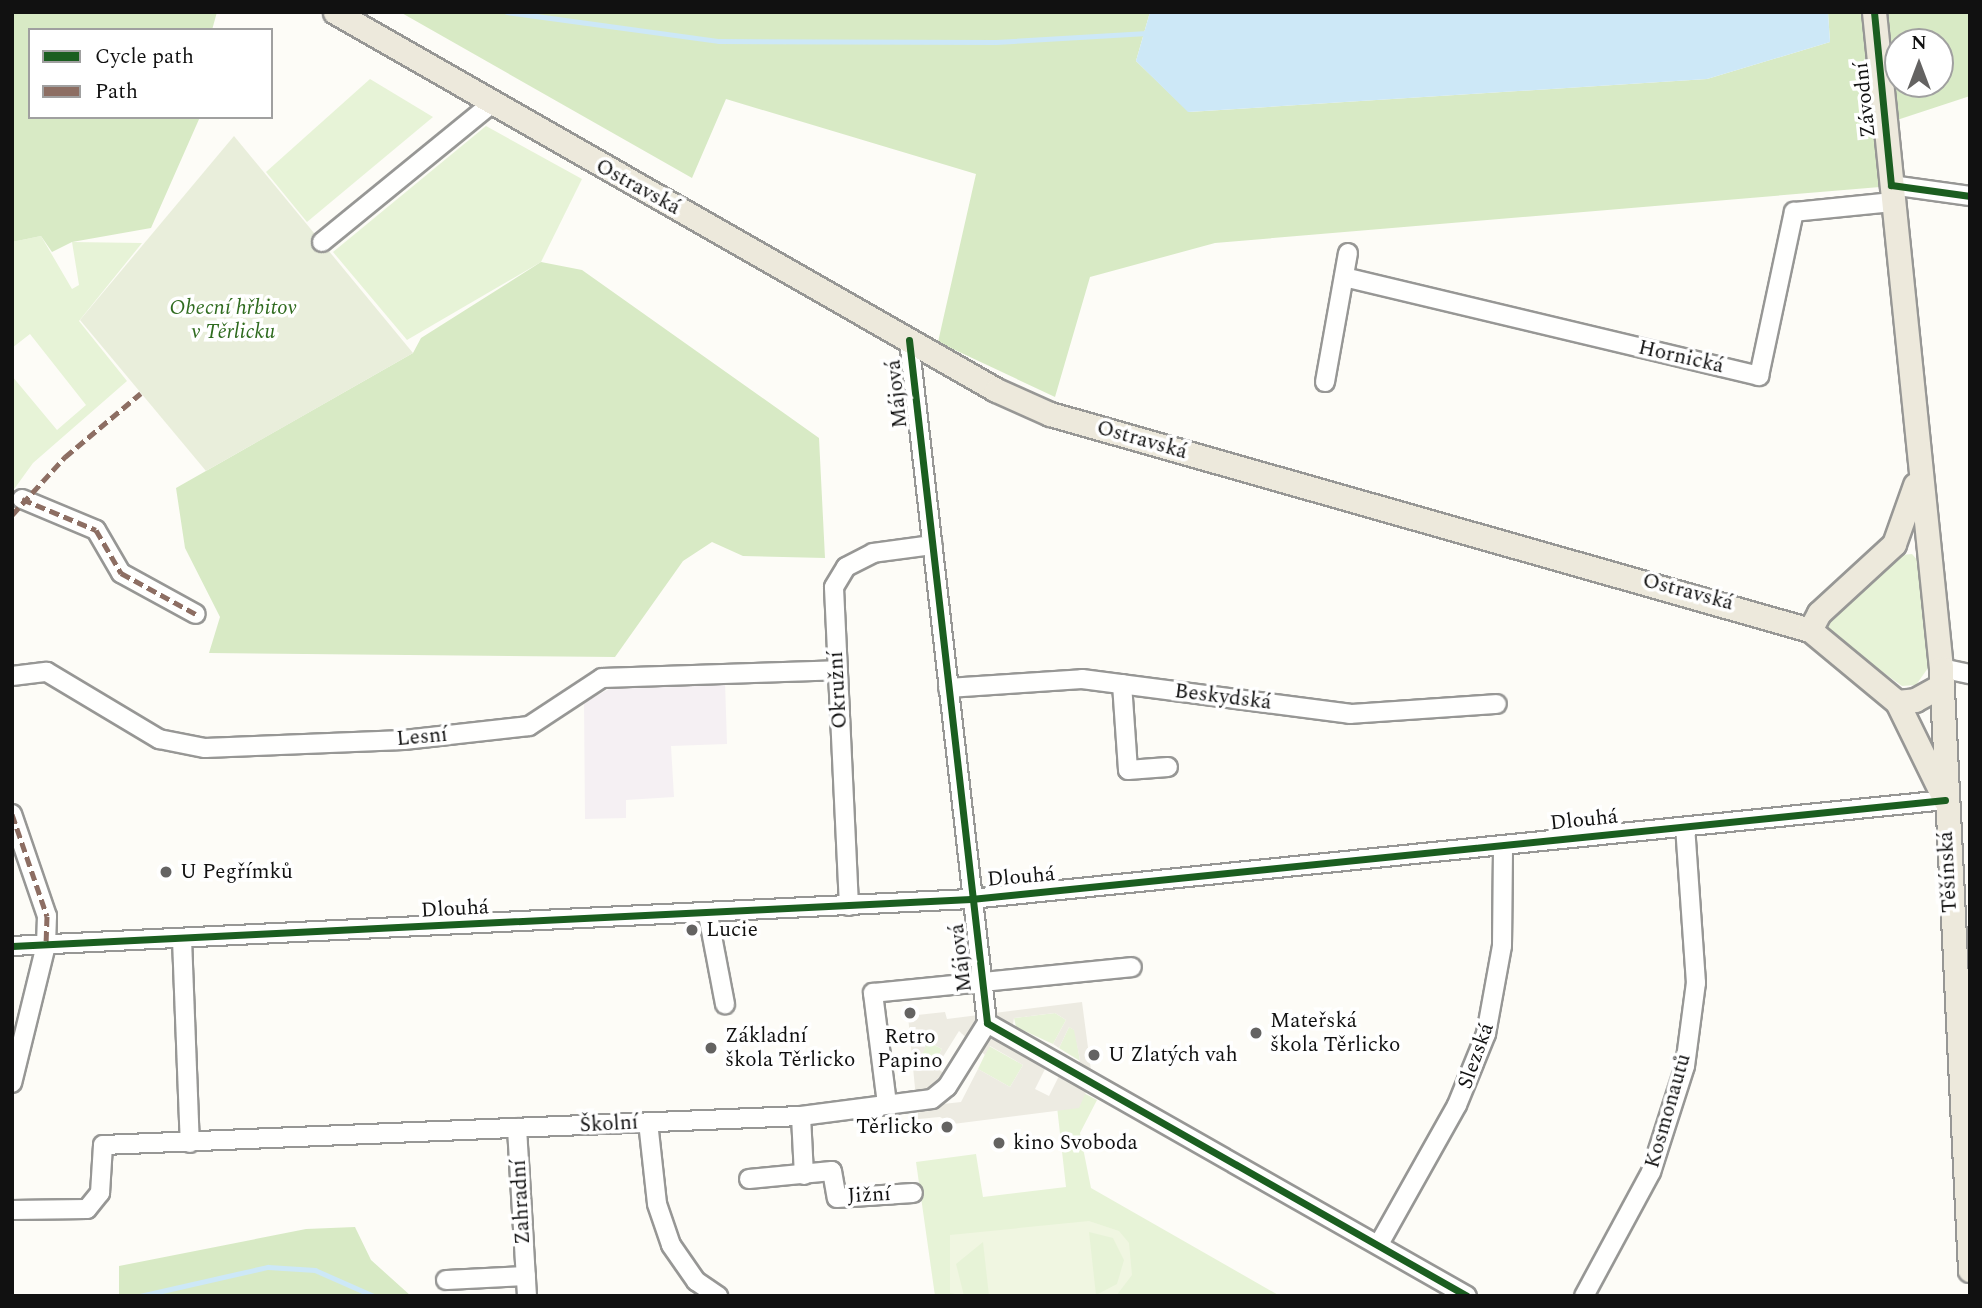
<!DOCTYPE html>
<meta charset="utf-8">
<style>
body{margin:0}
#map{position:relative;width:1982px;height:1308px;overflow:hidden;background:#fdfcf7;font-family:Spectral,serif}
div>[style]{position:absolute}
.industrial>*{inset:0;background:#f5f0f3}
.green>*{inset:0;background:#e7f3d7}
.forest>*{inset:0;background:#d8eac5}
.cemetery>*{inset:0;background:#e9eedb}
.pitch>*{inset:0;background:#f0f6e1}
.plaza>*{inset:0;background:#edebe2}
.water>*{inset:0;background:#cde8f7}
.stream>*{height:4.5px;margin:-2.25px;padding:0 2.25px;transform-origin:2.25px;border-radius:2.25px;background:#cde8f7}
.roads{filter:drop-shadow(2px 0 #979795) drop-shadow(-2px 0 #979795) drop-shadow(0 2px #979795) drop-shadow(0 -2px #979795)}
.minor>*{height:18px;margin:-9px;padding:0 9px;transform-origin:9px;border-radius:9px;background:#fffffe}
.major>*{height:23px;margin:-11.5px;padding:0 11.5px;transform-origin:11.5px;border-radius:11.5px;background:#ede9dc}
.quiet>*{height:5px;margin-top:-2.5px;transform-origin:0;background:repeating-linear-gradient(90deg,#8d6e63 0 10px,transparent 0 15px)}
.cycleway>*{height:7px;margin:-3.5px;padding:0 3.5px;transform-origin:3.5px;border-radius:3.5px;background:#1b5e20}
.dots>*{width:19px;height:19px;translate:-50% -50%;box-sizing:border-box;border:4px solid #fff;border-radius:50%}
span{translate:-50% -50%;white-space:nowrap;text-align:center;line-height:1.15;-webkit-text-stroke:7px #fff;paint-order:stroke}
.street-label{font-size:21px;color:#111}
.park-label{font-size:21px;color:#2f6b1f;font-style:italic}
.poi-label{font-size:21px;color:#111}
.left{translate:0 -50%;text-align:left}
.right{translate:-100% -50%;text-align:right}
.frame{position:absolute;inset:0;border:14px solid #111;pointer-events:none}
.legend{position:absolute;left:28px;top:28px;width:245px;height:91px;box-sizing:border-box;background:#fff;border:2px solid #a0a0a0;margin:0;padding:9px 12px;list-style:none;font-size:21px;color:#111}
.legend li{display:flex;align-items:center;gap:14px;height:35px}
.legend b{width:35px;border:2px solid #a0a0a0}
.north{position:absolute;left:1884px;top:28px;width:70px;height:70px;box-sizing:border-box;background:#fff;border:2px solid #a0a0a0;border-radius:50%;rotate:0deg;font-size:19px;font-weight:700;line-height:28px;text-align:center;color:#111}
.north::after{content:'';display:block;margin:auto;width:24px;height:32px;background:#646362;clip-path:polygon(50% 0,100% 100%,50% 72%,0 100%)}
</style>
<div id="map">
<div class="industrial">
<i style="clip-path:polygon(725px 681px,727px 744px,671px 746px,674px 797px,626px 800px,626px 818px,585px 819px,584px 703px,621px 682px)"></i>
</div>
<div class="green">
<i style="clip-path:polygon(370px 79px,433px 117px,307px 222px,266px 172px)"></i>
<i style="clip-path:polygon(486px 126px,582px 179px,541px 262px,407px 340px,333px 252px)"></i>
<i style="clip-path:polygon(41px 236px,72px 289px,79px 285px,72px 242px,142px 243px,79px 321px,127px 381px,33px 463px,12px 492px,12px 376px,57px 430px,86px 405px,30px 334px,12px 348px,12px 242px)"></i>
<i style="clip-path:polygon(1912px 554px,1919px 562px,1928px 668px,1916px 685px,1902px 686px,1823px 629px,1832px 612px,1901px 555px)"></i>
<i style="clip-path:polygon(1055px 1013px,1066px 1020px,1053px 1044px,1016px 1027px,1014px 1018px)"></i>
<i style="clip-path:polygon(1069px 1027px,1075px 1030px,1080px 1061px,1059px 1048px)"></i>
<i style="clip-path:polygon(928px 1042px,942px 1049px,935px 1062px,921px 1055px)"></i>
<i style="clip-path:polygon(989px 1046px,1023px 1065px,1010px 1087px,978px 1069px)"></i>
<i style="clip-path:polygon(1080px 1091px,1097px 1100px,1080px 1133px,1091px 1188px,1280px 1296px,935px 1296px,916px 1162px,976px 1154px,983px 1197px,1066px 1187px,1056px 1098px)"></i>
</div>
<div class="forest">
<i style="clip-path:polygon(12px 12px,217px 12px,212px 30px,30px 30px,30px 117px,200px 117px,151px 228px,72px 242px,52px 252px,41px 236px,12px 242px)"></i>
<i style="clip-path:polygon(400px 12px,1150px 12px,1136px 61px,1189px 112px,1707px 79px,1830px 42px,1828px 12px,1863px 12px,1880px 187px,1215px 243px,1090px 277px,1055px 397px,938px 342px,976px 174px,726px 99px,692px 178px)"></i>
<i style="clip-path:polygon(evenodd,1886px 12px,1970px 12px,1970px 96px,1897px 120px,1886px 12px,1898px 42px,1940px 42px,1940px 84px,1898px 84px,1898px 42px)"></i>
<i style="clip-path:polygon(541px 262px,582px 270px,819px 438px,825px 558px,743px 556px,712px 542px,683px 561px,615px 657px,209px 653px,220px 617px,185px 548px,176px 488px,413px 353px,421px 338px)"></i>
<i style="clip-path:polygon(355px 1227px,371px 1260px,411px 1296px,119px 1296px,119px 1266px,306px 1229px)"></i>
</div>
<div class="cemetery">
<i style="clip-path:polygon(234px 136px,413px 353px,206px 471px,80px 320px)"></i>
</div>
<div class="pitch">
<i style="clip-path:polygon(evenodd,1089px 1221px,1119px 1231px,1129px 1243px,1132px 1275px,1116px 1296px,989px 1296px,983px 1242px,956px 1264px,964px 1296px,950px 1293px,950px 1235px,1089px 1221px,1089px 1232px,1113px 1238px,1124px 1260px,1117px 1284px,1096px 1295px,1089px 1232px)"></i>
</div>
<div class="plaza">
<i style="clip-path:polygon(evenodd,1082px 1002px,1092px 1078px,1079px 1108px,953px 1124px,940px 1117px,918px 1119px,908px 1016px,945px 1012px,947px 1019px,1082px 1002px,1055px 1013px,1066px 1020px,1053px 1044px,1059px 1048px,1069px 1027px,1074px 1030px,1080px 1060px,1074px 1073px,1011px 1037px,1014px 1018px,1055px 1013px,1082px 1002px,959px 1031px,985px 1055px,990px 1046px,1023px 1065px,1010px 1087px,978px 1069px,961px 1102px,943px 1104px,937px 1096px,952px 1078px,936px 1068px,959px 1031px,1082px 1002px,928px 1042px,942px 1049px,935px 1062px,922px 1055px,928px 1042px,1082px 1002px,1046px 1067px,1060px 1074px,1049px 1096px,1035px 1089px,1046px 1067px)"></i>
</div>
<div class="water">
<i style="clip-path:polygon(1150px 12px,1828px 12px,1830px 42px,1707px 79px,1188px 112px,1136px 61px)"></i>
</div>
<div class="stream">
<i style="left:507px;top:12px;width:214px;rotate:7.8deg"></i>
<i style="left:719px;top:41px;width:277px;rotate:0.2deg"></i>
<i style="left:996px;top:42px;width:151px;rotate:-3.4deg"></i>
<i style="left:140px;top:1296px;width:131px;rotate:-12.8deg"></i>
<i style="left:268px;top:1267px;width:47px;rotate:3.7deg"></i>
<i style="left:315px;top:1270px;width:64px;rotate:23.8deg"></i>
</div>
<div class="roads">
<div class="minor">
<i style="left:1891px;top:185px;width:80px;rotate:7.9deg"></i>
<i style="left:322px;top:242px;width:218px;rotate:-39.2deg"></i>
<i style="left:1344px;top:277px;width:427px;rotate:13.4deg"></i>
<i style="left:1759px;top:376px;width:168px;rotate:-78deg"></i>
<i style="left:1794px;top:212px;width:100px;rotate:-5.8deg"></i>
<i style="left:909px;top:340px;width:687px;rotate:83.48deg"></i>
<i style="left:987px;top:1023px;width:552px;rotate:29.63deg"></i>
<i style="left:1325px;top:382px;width:131px;rotate:-79.9deg"></i>
<i style="left:22px;top:499px;width:80px;rotate:22.7deg"></i>
<i style="left:96px;top:530px;width:50px;rotate:59.8deg"></i>
<i style="left:121px;top:573px;width:85px;rotate:28.7deg"></i>
<i style="left:1941px;top:668px;width:30px;rotate:12deg"></i>
<i style="left:12px;top:676px;width:35px;rotate:-7deg"></i>
<i style="left:47px;top:672px;width:131px;rotate:30.9deg"></i>
<i style="left:159px;top:739px;width:47px;rotate:11.1deg"></i>
<i style="left:205px;top:748px;width:199px;rotate:-2.3deg"></i>
<i style="left:404px;top:740px;width:126px;rotate:-6.4deg"></i>
<i style="left:529px;top:726px;width:87px;rotate:-33.3deg"></i>
<i style="left:602px;top:678px;width:235px;rotate:-1.9deg"></i>
<i style="left:1122px;top:684px;width:86px;rotate:86deg"></i>
<i style="left:1128px;top:770px;width:40px;rotate:-4.3deg"></i>
<i style="left:948px;top:688px;width:134px;rotate:-3.8deg"></i>
<i style="left:1082px;top:679px;width:270px;rotate:7.4deg"></i>
<i style="left:1350px;top:714px;width:147px;rotate:-3.9deg"></i>
<i style="left:12px;top:814px;width:108px;rotate:71.1deg"></i>
<i style="left:47px;top:916px;width:29px;rotate:92deg"></i>
<i style="left:46px;top:945px;width:142px;rotate:103.8deg"></i>
<i style="left:849px;top:906px;width:319px;rotate:-92.7deg"></i>
<i style="left:834px;top:587px;width:23px;rotate:-59deg"></i>
<i style="left:846px;top:567px;width:30px;rotate:-27deg"></i>
<i style="left:873px;top:553px;width:60px;rotate:-7.7deg"></i>
<i style="left:708px;top:915px;width:91px;rotate:79.2deg"></i>
<i style="left:182px;top:939px;width:204px;rotate:87.8deg"></i>
<i style="left:12px;top:946px;width:960px;rotate:-2.81deg"></i>
<i style="left:971px;top:899px;width:979px;rotate:-5.8deg"></i>
<i style="left:887px;top:1104px;width:112px;rotate:-97.2deg"></i>
<i style="left:873px;top:993px;width:260px;rotate:-5.7deg"></i>
<i style="left:801px;top:1116px;width:59px;rotate:87.1deg"></i>
<i style="left:648px;top:1122px;width:82px;rotate:83.7deg"></i>
<i style="left:657px;top:1204px;width:43px;rotate:71.1deg"></i>
<i style="left:671px;top:1245px;width:44px;rotate:55.2deg"></i>
<i style="left:696px;top:1281px;width:27px;rotate:34deg"></i>
<i style="left:517px;top:1128px;width:168px;rotate:86.6deg"></i>
<i style="left:749px;top:1179px;width:83px;rotate:-5.5deg"></i>
<i style="left:832px;top:1171px;width:27px;rotate:80deg"></i>
<i style="left:837px;top:1198px;width:76px;rotate:-3.8deg"></i>
<i style="left:12px;top:1210px;width:75px;rotate:-0.8deg"></i>
<i style="left:87px;top:1209px;width:21px;rotate:-51deg"></i>
<i style="left:100px;top:1193px;width:48px;rotate:-86.4deg"></i>
<i style="left:103px;top:1145px;width:699px;rotate:-2.38deg"></i>
<i style="left:801px;top:1116px;width:132px;rotate:-7.4deg"></i>
<i style="left:932px;top:1099px;width:19px;rotate:-39deg"></i>
<i style="left:947px;top:1087px;width:75px;rotate:-58deg"></i>
<i style="left:1379px;top:1244px;width:159px;rotate:-60.7deg"></i>
<i style="left:1457px;top:1105px;width:77px;rotate:-67.8deg"></i>
<i style="left:1486px;top:1034px;width:89px;rotate:-79.7deg"></i>
<i style="left:1502px;top:946px;width:99px;rotate:-89.4deg"></i>
<i style="left:446px;top:1280px;width:80px;rotate:-2.9deg"></i>
<i style="left:1584px;top:1296px;width:141px;rotate:-61.6deg"></i>
<i style="left:1651px;top:1172px;width:111px;rotate:-72.2deg"></i>
<i style="left:1685px;top:1066px;width:84px;rotate:-82.5deg"></i>
<i style="left:1696px;top:983px;width:156px;rotate:-94deg"></i>
</div>
<div class="major">
<i style="left:335px;top:12px;width:761px;rotate:29.76deg"></i>
<i style="left:996px;top:390px;width:59px;rotate:24deg"></i>
<i style="left:1050px;top:414px;width:790px;rotate:15.87deg"></i>
<i style="left:1810px;top:630px;width:113px;rotate:39.6deg"></i>
<i style="left:1897px;top:702px;width:109px;rotate:63.9deg"></i>
<i style="left:1874px;top:12px;width:659px;rotate:84.17deg"></i>
<i style="left:1941px;top:668px;width:603px;rotate:87.24deg"></i>
<i style="left:1810px;top:630px;width:19px;rotate:-62deg"></i>
<i style="left:1819px;top:613px;width:102px;rotate:-42.6deg"></i>
<i style="left:1894px;top:544px;width:63px;rotate:-70.4deg"></i>
<i style="left:1897px;top:702px;width:18px;rotate:-6deg"></i>
<i style="left:1915px;top:700px;width:31px;rotate:-29deg"></i>
</div>
</div>
<div class="quiet">
<i style="left:22px;top:499px;width:80px;rotate:22.7deg"></i>
<i style="left:96px;top:530px;width:50px;rotate:59.8deg"></i>
<i style="left:121px;top:573px;width:85px;rotate:28.7deg"></i>
<i style="left:12px;top:515px;width:79px;rotate:-47.6deg"></i>
<i style="left:65px;top:457px;width:99px;rotate:-40.1deg"></i>
<i style="left:12px;top:814px;width:108px;rotate:71.1deg"></i>
<i style="left:47px;top:916px;width:29px;rotate:92deg"></i>
</div>
<div class="cycleway">
<i style="left:1874px;top:12px;width:174px;rotate:84.4deg"></i>
<i style="left:1891px;top:185px;width:80px;rotate:7.9deg"></i>
<i style="left:909px;top:340px;width:687px;rotate:83.48deg"></i>
<i style="left:987px;top:1023px;width:552px;rotate:29.63deg"></i>
<i style="left:12px;top:946px;width:960px;rotate:-2.81deg"></i>
<i style="left:971px;top:899px;width:979px;rotate:-5.8deg"></i>
</div>
<div class="dots">
<i style="left:166px;top:872px;background:#646362"></i>
<i style="left:692px;top:930px;background:#646362"></i>
<i style="left:910px;top:1013px;background:#646362"></i>
<i style="left:1256px;top:1033px;background:#646362"></i>
<i style="left:711px;top:1048px;background:#646362"></i>
<i style="left:1094px;top:1055px;background:#646362"></i>
<i style="left:947px;top:1127px;background:#646362"></i>
<i style="left:999px;top:1143px;background:#646362"></i>
</div>
<div class="street-label">
<span style="left:1865px;top:100px;rotate:-96deg">Závodní</span>
<span style="left:638px;top:187px;rotate:29deg">Ostravská</span>
<span style="left:1681px;top:357px;rotate:13deg">Hornická</span>
<span style="left:897px;top:394px;rotate:-96deg">Májová</span>
<span style="left:1142px;top:440px;rotate:16deg">Ostravská</span>
<span style="left:1688px;top:592px;rotate:15deg">Ostravská</span>
<span style="left:838px;top:690px;rotate:-93deg">Okružní</span>
<span style="left:1223px;top:697px;rotate:7deg">Beskydská</span>
<span style="left:422px;top:737px;rotate:-5deg">Lesní</span>
<span style="left:1584px;top:820px;rotate:-6deg">Dlouhá</span>
<span style="left:1948px;top:872px;rotate:-93deg">Těšínská</span>
<span style="left:1021px;top:877px;rotate:-5deg">Dlouhá</span>
<span style="left:455px;top:909px;rotate:-3deg">Dlouhá</span>
<span style="left:961px;top:958px;rotate:-97deg">Májová</span>
<span style="left:1476px;top:1056px;rotate:-70deg">Slezská</span>
<span style="left:1668px;top:1111px;rotate:-74deg">Kosmonautů</span>
<span style="left:609px;top:1124px;rotate:-3deg">Školní</span>
<span style="left:869px;top:1195px;rotate:-3deg">Jižní</span>
<span style="left:521px;top:1202px;rotate:-93deg">Zahradní</span>
</div>
<div class="park-label">
<span style="left:233px;top:320px">Obecní hřbitov<br>v Těrlicku</span>
</div>
<div class="poi-label">
<span class="left" style="left:180px;top:872px">U Pegřímků</span>
<span class="left" style="left:706px;top:930px">Lucie</span>
<span class="left" style="left:1270px;top:1033px">Mateřská<br>škola Těrlicko</span>
<span class="left" style="left:725px;top:1048px">Základní<br>škola Těrlicko</span>
<span style="left:910px;top:1049px">Retro<br>Papino</span>
<span class="left" style="left:1108px;top:1055px">U Zlatých vah</span>
<span class="right" style="left:933px;top:1127px">Těrlicko</span>
<span class="left" style="left:1013px;top:1143px">kino Svoboda</span>
</div>
<div class="frame"></div>
<ul class="legend">
<li><b style="height:9px;background:#1b5e20"></b>Cycle path</li>
<li><b style="height:9px;background:#8d6e63"></b>Path</li>
</ul>
<div class="north">N</div>
</div>
